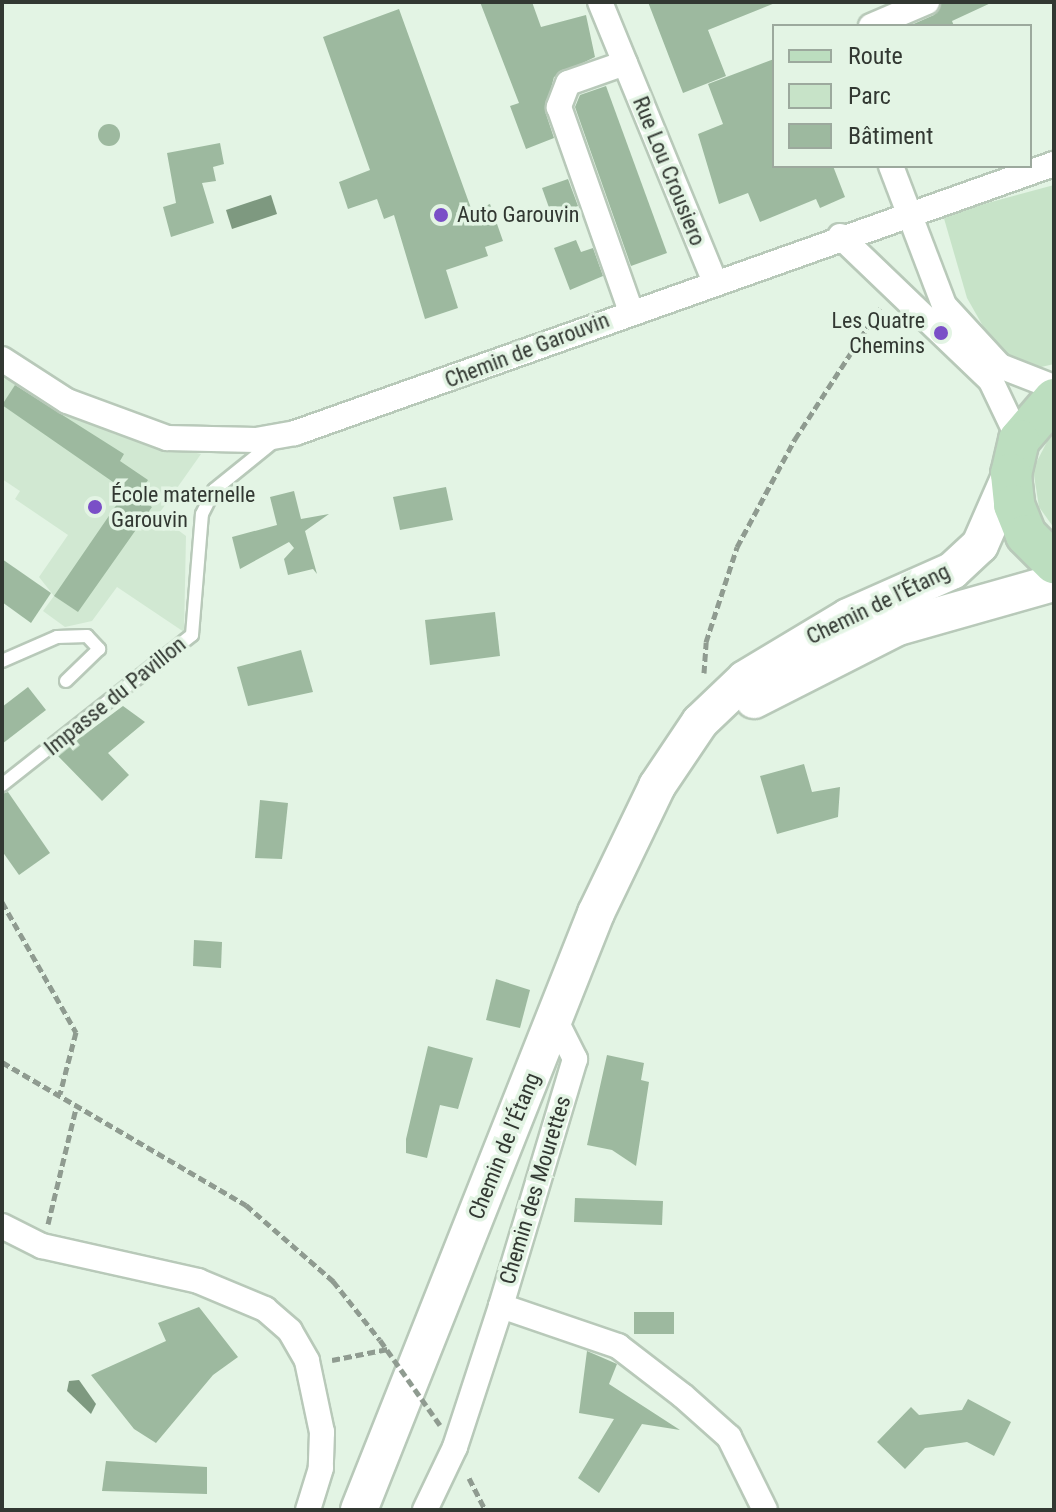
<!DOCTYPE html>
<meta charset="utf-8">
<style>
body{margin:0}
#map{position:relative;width:1056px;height:1512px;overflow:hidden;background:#e3f4e4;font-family:"Roboto Condensed",sans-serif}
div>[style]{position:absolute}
.built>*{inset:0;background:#d1e8d2}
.green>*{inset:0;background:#c7e3c8}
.water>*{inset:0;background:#7e9980}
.building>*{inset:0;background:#9db99f}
.round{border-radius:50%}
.path>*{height:5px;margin-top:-2.5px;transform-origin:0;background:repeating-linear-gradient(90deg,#8f9b90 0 8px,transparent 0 12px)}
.roads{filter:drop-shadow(2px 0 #b8c9b9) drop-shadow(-2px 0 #b8c9b9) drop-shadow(0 2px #b8c9b9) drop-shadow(0 -2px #b8c9b9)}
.service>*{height:12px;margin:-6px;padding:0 6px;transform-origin:6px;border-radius:6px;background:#fff}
.minor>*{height:24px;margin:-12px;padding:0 12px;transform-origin:12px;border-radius:12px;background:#fff}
.secondary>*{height:36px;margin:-18px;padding:0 18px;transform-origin:18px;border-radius:18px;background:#fff}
.primary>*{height:40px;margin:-20px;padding:0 20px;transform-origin:20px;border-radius:20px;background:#bcdebf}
.path-bridge>*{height:5px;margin-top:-2.5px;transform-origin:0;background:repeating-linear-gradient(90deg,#8f9b90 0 8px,transparent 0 12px)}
.dots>*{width:22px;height:22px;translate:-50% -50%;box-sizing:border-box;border:4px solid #e3f4e4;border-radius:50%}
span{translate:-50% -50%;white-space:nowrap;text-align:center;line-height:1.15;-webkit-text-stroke:7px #e3f4e4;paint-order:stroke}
.street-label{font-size:22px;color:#323832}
.poi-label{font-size:22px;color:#323832}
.left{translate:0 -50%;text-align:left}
.right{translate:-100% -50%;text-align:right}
.frame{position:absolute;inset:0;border:4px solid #323832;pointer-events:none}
.legend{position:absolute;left:772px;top:24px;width:260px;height:144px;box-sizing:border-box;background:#e3f4e4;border:2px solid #9ca99d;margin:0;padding:10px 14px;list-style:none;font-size:24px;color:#323832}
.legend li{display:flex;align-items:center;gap:16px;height:40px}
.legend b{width:40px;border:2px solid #9ca99d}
</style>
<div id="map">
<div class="built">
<i style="clip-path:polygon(2px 378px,26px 382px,114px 434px,201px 454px,158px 515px,186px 536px,184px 632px,117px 587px,92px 621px,65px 627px,43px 611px,54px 596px,39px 577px,68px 535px,15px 499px,20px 491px,2px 479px)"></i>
</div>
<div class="green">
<i style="clip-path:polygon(1054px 185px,1054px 364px,1037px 368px,1008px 357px,992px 342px,967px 298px,943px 215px)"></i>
<i style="clip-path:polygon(1054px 428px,1054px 528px,1039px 507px,1033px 469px)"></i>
</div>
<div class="water">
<i style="clip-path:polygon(271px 195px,277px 214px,232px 229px,226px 210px)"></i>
<i style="clip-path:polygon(79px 1380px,96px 1404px,91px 1414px,67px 1391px,69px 1381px)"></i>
</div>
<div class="building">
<i style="clip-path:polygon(480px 2px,532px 2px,541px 27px,586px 15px,595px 57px,554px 77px,545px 111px,554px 138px,526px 149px,510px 106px,519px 103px)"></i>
<i style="clip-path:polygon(648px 2px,775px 2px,775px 3px,708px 30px,726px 76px,683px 93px)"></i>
<i style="clip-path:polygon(942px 2px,993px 2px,952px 21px,954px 26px,909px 26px,934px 15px)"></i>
<i style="clip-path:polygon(399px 9px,472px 211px,490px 204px,503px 241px,485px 247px,488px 256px,446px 270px,458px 308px,425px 319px,394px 215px,384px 219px,377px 199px,348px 209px,339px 182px,370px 170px,323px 37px)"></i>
<i style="clip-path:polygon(774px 59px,774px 166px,833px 166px,845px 197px,820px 208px,816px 199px,760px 222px,748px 193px,719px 204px,698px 134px,723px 124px,708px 84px)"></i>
<i style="clip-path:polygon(606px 86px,667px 253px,631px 266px,575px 107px,580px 95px)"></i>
<i class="round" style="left:98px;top:124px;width:22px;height:22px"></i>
<i style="clip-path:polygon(220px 143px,224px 164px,213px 167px,216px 181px,202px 183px,214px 223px,171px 237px,163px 207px,176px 203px,167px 153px)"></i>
<i style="clip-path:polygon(568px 179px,578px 206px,552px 216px,542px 188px)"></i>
<i style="clip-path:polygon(576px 240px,581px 252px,593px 248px,603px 276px,570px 290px,554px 248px)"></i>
<i style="clip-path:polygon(15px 385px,124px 454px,120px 461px,148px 480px,137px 497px,152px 507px,78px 612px,54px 596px,126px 491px,2px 405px)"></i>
<i style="clip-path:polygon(446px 487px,453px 520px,400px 530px,393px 497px)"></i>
<i style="clip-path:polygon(294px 491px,301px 519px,329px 514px,305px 531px,317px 574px,313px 569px,288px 575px,284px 559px,294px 548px,289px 542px,240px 569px,232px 537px,277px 525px,270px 497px)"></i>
<i style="clip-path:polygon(2px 559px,51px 593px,31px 623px,2px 602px)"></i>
<i style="clip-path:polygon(495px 612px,500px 656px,430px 665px,425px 620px)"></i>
<i style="clip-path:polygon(301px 650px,313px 692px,248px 706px,237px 667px)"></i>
<i style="clip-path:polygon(28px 687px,46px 710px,2px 744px,2px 707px)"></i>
<i style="clip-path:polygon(123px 706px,145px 722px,108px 753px,129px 775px,102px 801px,57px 755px)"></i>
<i style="clip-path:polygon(804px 764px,812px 792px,840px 787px,838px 817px,777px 834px,760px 776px)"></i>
<i style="clip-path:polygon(8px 792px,50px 853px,19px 875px,2px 851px,2px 794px)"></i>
<i style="clip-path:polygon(260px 800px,288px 803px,282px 859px,255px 858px)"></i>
<i style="clip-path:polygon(194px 940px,222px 942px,221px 968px,193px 966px)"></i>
<i style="clip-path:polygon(496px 979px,530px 990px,520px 1028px,486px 1020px)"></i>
<i style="clip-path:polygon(428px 1046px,473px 1058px,458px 1109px,440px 1105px,427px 1158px,406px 1153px,406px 1139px)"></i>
<i style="clip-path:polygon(607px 1055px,644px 1063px,641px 1080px,649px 1082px,636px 1166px,612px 1150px,587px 1145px)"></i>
<i style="clip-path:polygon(575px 1198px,663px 1201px,662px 1225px,574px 1222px)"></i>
<i style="clip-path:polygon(199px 1307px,238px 1357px,213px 1375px,156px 1443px,134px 1429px,91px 1375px,166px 1341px,158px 1323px)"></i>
<i style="clip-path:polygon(634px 1312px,674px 1312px,674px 1334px,634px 1334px)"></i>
<i style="clip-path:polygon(587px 1351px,617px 1364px,609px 1384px,680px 1430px,642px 1424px,599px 1493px,578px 1478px,614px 1419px,579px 1413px)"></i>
<i style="clip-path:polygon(968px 1399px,1011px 1422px,994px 1456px,967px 1442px,925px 1448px,905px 1469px,877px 1442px,911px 1407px,919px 1415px,962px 1410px)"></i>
<i style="clip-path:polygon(106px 1461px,207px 1467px,207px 1494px,102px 1491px)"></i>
</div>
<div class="path">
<i style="left:704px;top:673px;width:31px;rotate:-86deg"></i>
<i style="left:706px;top:642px;width:100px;rotate:-71.9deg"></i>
<i style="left:737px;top:547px;width:123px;rotate:-61.8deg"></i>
<i style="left:795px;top:439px;width:156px;rotate:-57deg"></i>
<i style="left:2px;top:902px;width:150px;rotate:60.4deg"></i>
<i style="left:76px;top:1032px;width:64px;rotate:104.5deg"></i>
<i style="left:2px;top:1062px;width:283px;rotate:30.4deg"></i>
<i style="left:246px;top:1205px;width:116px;rotate:41.1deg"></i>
<i style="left:333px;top:1281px;width:75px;rotate:51.5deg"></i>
<i style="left:48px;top:1224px;width:123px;rotate:-76.4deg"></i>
<i style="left:332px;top:1360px;width:57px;rotate:-11.1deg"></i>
<i style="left:469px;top:1478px;width:36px;rotate:63deg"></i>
</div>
<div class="roads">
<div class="service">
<i style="left:2px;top:661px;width:60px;rotate:-23.6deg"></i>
<i style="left:57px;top:637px;width:30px;rotate:-2deg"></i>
<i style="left:87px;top:636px;width:18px;rotate:47deg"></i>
<i style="left:99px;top:649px;width:46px;rotate:135.9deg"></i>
<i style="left:2px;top:785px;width:242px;rotate:-38.3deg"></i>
<i style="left:192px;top:635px;width:121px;rotate:-85.3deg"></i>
<i style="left:202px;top:514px;width:27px;rotate:-63deg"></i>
<i style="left:214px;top:490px;width:75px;rotate:-39deg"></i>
</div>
<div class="minor">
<i style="left:600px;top:2px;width:300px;rotate:67.7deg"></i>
<i style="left:871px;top:26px;width:61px;rotate:-23.2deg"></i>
<i style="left:625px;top:63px;width:60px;rotate:160.7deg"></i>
<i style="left:568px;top:83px;width:26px;rotate:111deg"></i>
<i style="left:559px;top:107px;width:216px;rotate:70.6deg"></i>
<i style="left:891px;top:166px;width:149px;rotate:69.1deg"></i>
<i style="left:944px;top:305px;width:83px;rotate:47.4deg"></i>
<i style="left:1000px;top:366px;width:58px;rotate:21.3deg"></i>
<i style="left:840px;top:236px;width:209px;rotate:43.8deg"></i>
<i style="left:991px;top:381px;width:65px;rotate:64.6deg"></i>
<i style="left:2px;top:359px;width:77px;rotate:32.9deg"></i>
<i style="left:67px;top:401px;width:107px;rotate:20.3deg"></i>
<i style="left:167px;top:438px;width:89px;rotate:1.3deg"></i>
<i style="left:256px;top:440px;width:40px;rotate:-10deg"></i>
<i style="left:295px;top:433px;width:805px;rotate:-19.52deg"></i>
<i style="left:555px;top:1019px;width:45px;rotate:63.4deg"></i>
<i style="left:575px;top:1059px;width:258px;rotate:106.7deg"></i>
<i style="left:501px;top:1306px;width:124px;rotate:18.9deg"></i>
<i style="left:618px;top:1346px;width:82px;rotate:37.6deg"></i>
<i style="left:683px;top:1396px;width:62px;rotate:41.7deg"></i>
<i style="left:729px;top:1437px;width:81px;rotate:63.7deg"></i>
<i style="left:2px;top:1226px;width:45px;rotate:26.6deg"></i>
<i style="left:42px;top:1246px;width:160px;rotate:12.6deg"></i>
<i style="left:198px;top:1281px;width:73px;rotate:22.7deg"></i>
<i style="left:265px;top:1309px;width:33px;rotate:41deg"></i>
<i style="left:290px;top:1331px;width:34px;rotate:60deg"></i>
<i style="left:307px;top:1361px;width:73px;rotate:78.1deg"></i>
<i style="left:322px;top:1432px;width:36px;rotate:92deg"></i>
<i style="left:321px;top:1468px;width:44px;rotate:107.2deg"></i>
<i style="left:425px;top:1510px;width:70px;rotate:-64.5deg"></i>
<i style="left:455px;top:1447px;width:148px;rotate:-71.9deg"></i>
</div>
<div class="secondary">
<i style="left:754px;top:700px;width:161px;rotate:-26.9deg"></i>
<i style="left:898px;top:627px;width:162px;rotate:-15.8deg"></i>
<i style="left:359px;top:1510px;width:642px;rotate:-68.35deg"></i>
<i style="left:596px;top:913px;width:141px;rotate:-64.3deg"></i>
<i style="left:657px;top:786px;width:77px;rotate:-56.1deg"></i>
<i style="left:700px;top:722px;width:62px;rotate:-43.7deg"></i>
<i style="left:745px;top:679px;width:120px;rotate:-31deg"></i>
<i style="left:848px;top:617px;width:114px;rotate:-23.9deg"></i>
<i style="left:952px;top:571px;width:38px;rotate:-43deg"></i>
<i style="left:980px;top:545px;width:77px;rotate:-66.4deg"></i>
</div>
<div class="primary">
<i style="left:1054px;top:399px;width:54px;rotate:130.5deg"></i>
<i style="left:1019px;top:440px;width:35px;rotate:103deg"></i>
<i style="left:1011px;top:474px;width:31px;rotate:84deg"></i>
<i style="left:1014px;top:505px;width:32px;rotate:68deg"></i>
<i style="left:1026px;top:535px;width:40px;rotate:45deg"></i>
</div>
</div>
<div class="path-bridge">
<i style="left:380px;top:1340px;width:108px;rotate:54.8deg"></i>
</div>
<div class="dots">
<i style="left:441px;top:215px;background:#7a4fc7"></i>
<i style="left:941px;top:333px;background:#7a4fc7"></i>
<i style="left:95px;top:507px;background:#7a4fc7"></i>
</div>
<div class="street-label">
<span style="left:669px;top:171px;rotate:68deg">Rue Lou Crousiero</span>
<span style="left:527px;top:350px;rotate:-21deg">Chemin de Garouvin</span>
<span style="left:878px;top:604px;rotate:-26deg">Chemin de l’Étang</span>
<span style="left:115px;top:696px;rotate:-39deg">Impasse du Pavillon</span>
<span style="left:504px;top:1146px;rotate:-68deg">Chemin de l’Étang</span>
<span style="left:535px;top:1190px;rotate:-73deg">Chemin des Mourettes</span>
</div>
<div class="poi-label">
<span class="left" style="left:457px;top:215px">Auto Garouvin</span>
<span class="right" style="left:925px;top:333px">Les Quatre<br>Chemins</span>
<span class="left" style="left:111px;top:507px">École maternelle<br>Garouvin</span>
</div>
<div class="frame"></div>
<ul class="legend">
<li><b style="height:10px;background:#bcdebf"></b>Route</li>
<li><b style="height:22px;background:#c7e3c8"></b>Parc</li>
<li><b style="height:22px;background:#9db99f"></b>Bâtiment</li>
</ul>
</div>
